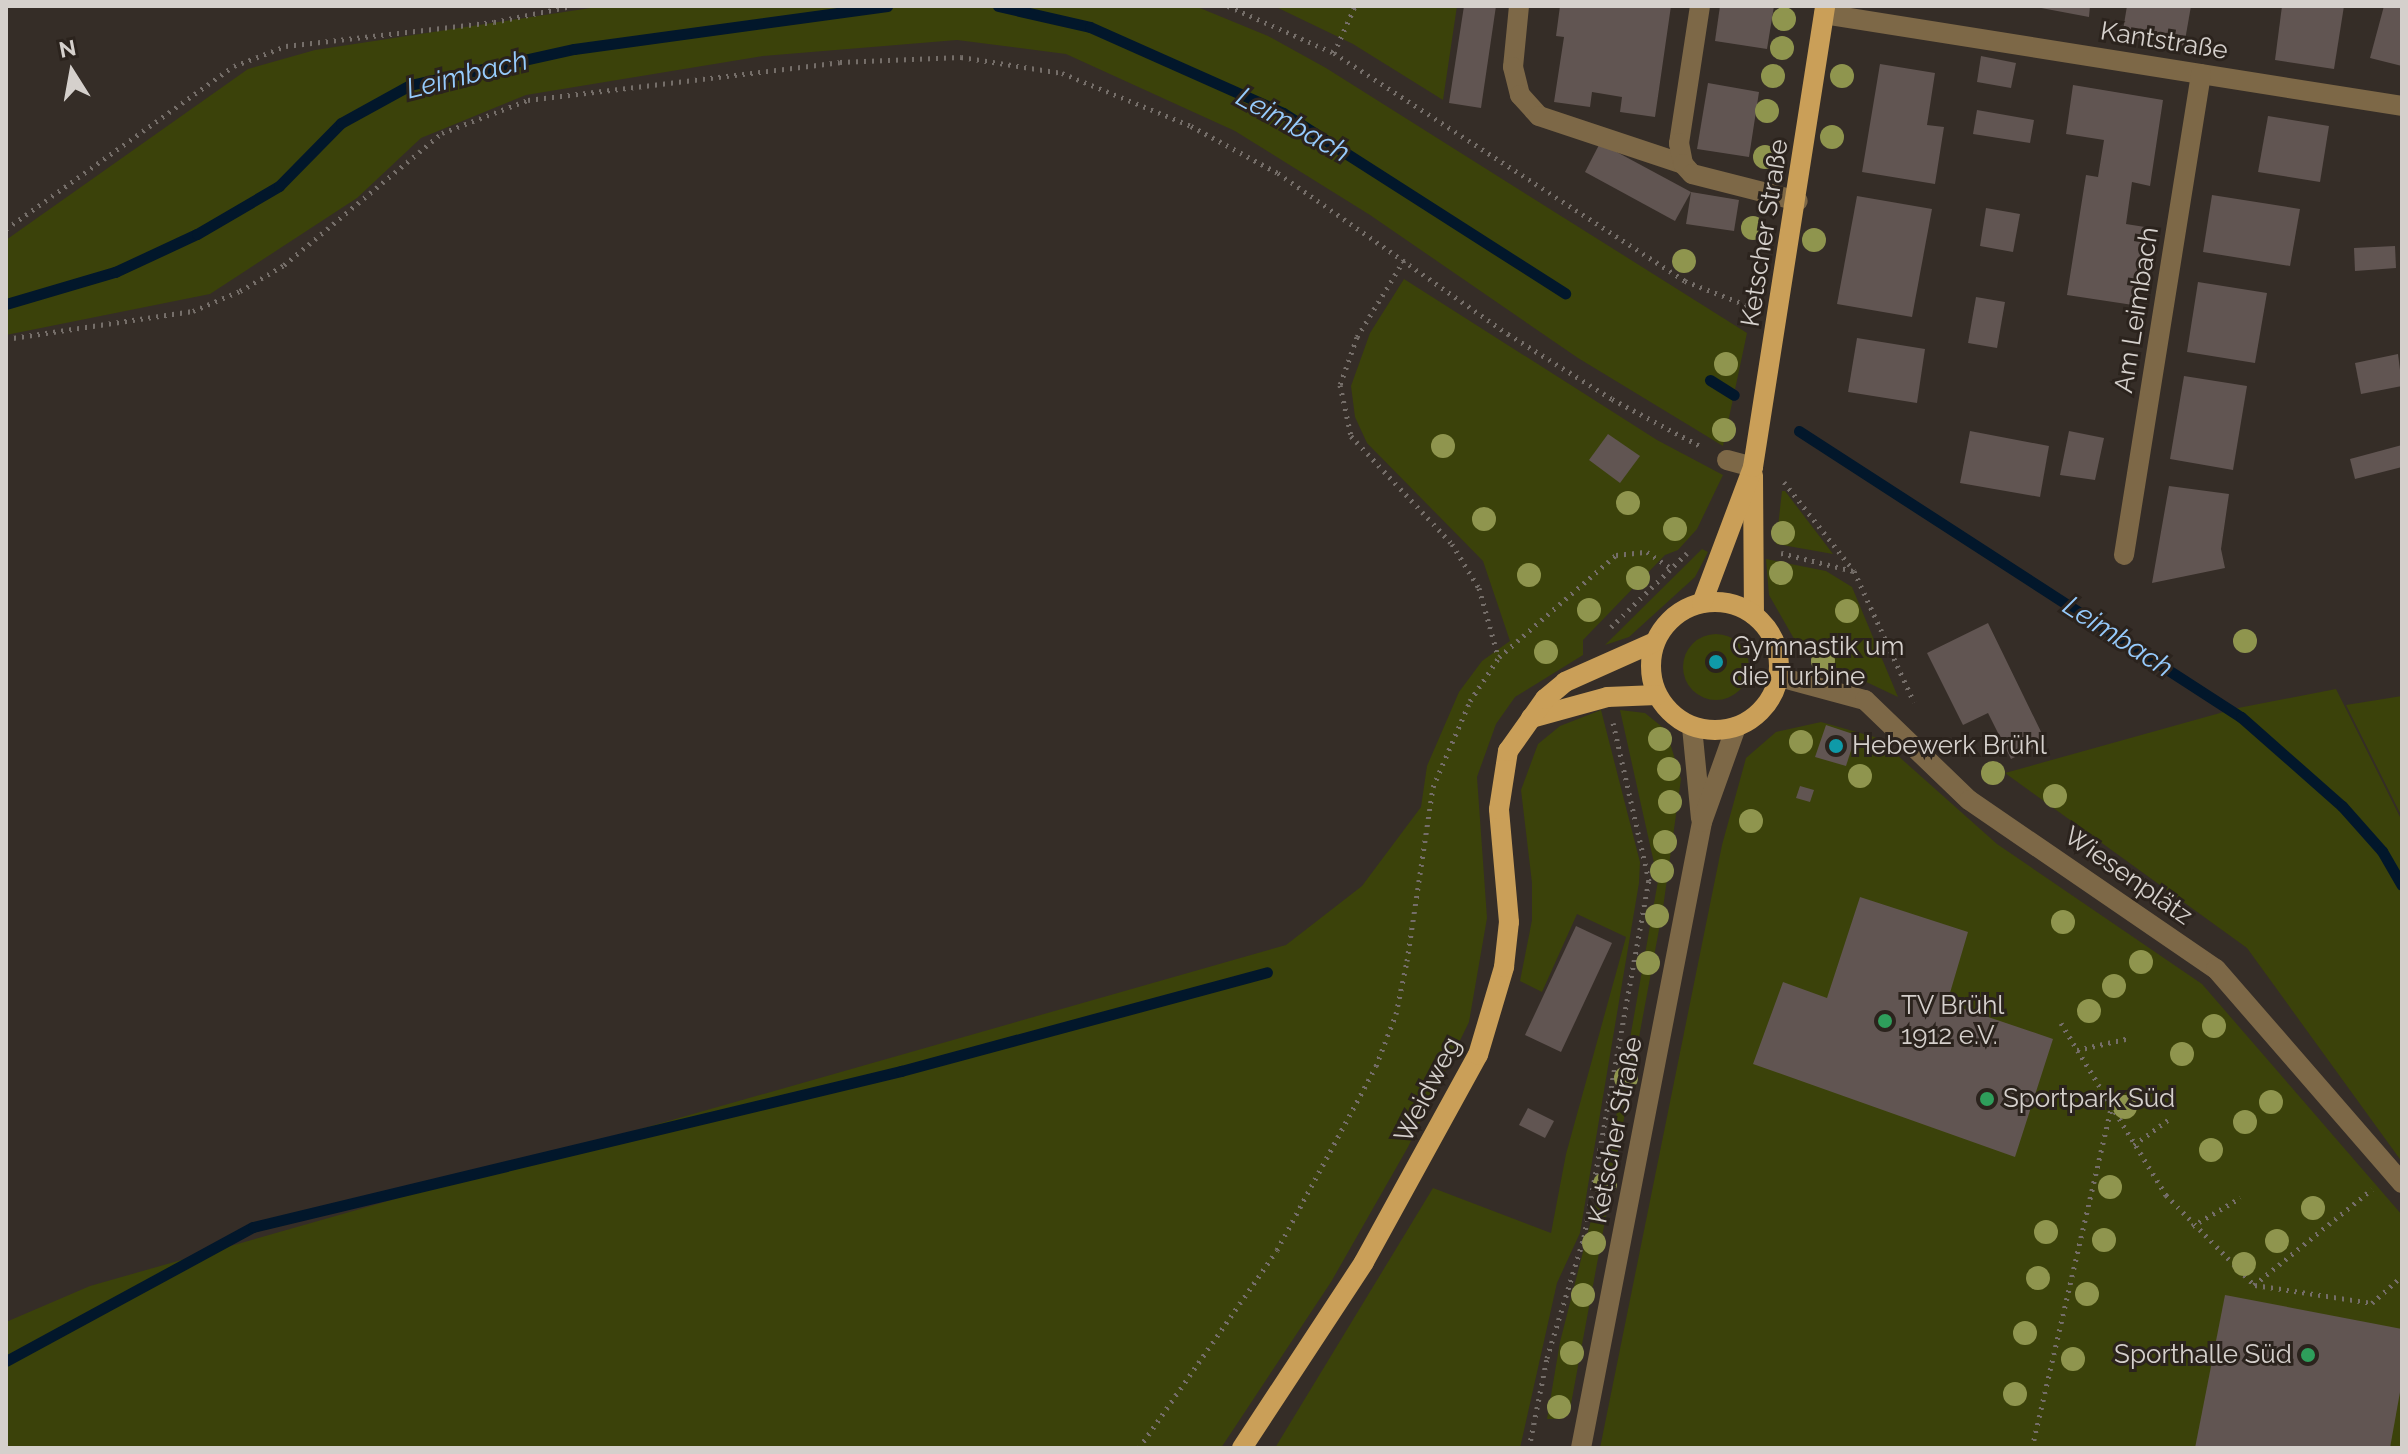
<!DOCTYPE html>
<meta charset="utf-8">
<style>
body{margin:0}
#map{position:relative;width:2408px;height:1454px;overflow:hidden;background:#352d27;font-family:Raleway,sans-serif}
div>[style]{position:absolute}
.green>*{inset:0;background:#3b420a}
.round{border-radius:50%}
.stream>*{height:11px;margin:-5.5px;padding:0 5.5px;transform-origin:5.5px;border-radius:5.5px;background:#02172b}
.building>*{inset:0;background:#615552}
.path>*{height:5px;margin-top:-2.5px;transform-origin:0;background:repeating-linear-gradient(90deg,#756e69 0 2px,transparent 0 8px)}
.minor>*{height:20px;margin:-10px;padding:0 10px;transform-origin:10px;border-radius:10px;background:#7d6847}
.major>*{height:20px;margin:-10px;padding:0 10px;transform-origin:10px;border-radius:10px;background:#ca9f58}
.major>.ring{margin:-10px;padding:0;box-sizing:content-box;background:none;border:20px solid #ca9f58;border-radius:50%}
.trees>*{width:24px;height:24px;margin:-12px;border-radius:50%;background:#8f954e}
.dots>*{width:22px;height:22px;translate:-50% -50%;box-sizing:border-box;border:4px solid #2b231d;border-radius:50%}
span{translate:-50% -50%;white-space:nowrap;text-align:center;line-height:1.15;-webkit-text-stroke:6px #2b231d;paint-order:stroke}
.street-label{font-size:26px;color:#d5d0cc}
.poi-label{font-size:26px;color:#d5d0cc}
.left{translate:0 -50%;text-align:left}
.right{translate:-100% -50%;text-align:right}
.water-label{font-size:28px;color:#96cbfd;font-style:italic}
.frame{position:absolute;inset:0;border:8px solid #d5d0cc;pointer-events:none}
.north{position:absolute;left:32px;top:32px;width:80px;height:80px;-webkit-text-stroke:6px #2b231d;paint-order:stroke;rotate:349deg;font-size:22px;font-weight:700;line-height:32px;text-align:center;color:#d5d0cc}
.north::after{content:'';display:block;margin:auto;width:28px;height:36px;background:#d5d0cc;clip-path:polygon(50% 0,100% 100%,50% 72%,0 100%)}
</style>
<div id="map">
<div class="green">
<i style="clip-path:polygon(604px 6px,1195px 6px,1268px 36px,1326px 68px,1747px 333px,1723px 446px,1578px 358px,1370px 215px,1235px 131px,1066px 54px,957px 40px,763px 56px,526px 95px,421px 138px,357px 198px,210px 294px,6px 335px,6px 240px,248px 69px,315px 50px)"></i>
<i style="clip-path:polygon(1274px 6px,1457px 6px,1443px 100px,1353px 44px)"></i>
<i style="clip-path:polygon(1404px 279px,1657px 440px,1723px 475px,1697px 529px,1678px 550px,1665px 555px,1583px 640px,1583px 655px,1515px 697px,1496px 724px,1477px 777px,1487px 918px,1469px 1022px,1408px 1147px,1331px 1282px,1221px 1448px,6px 1448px,6px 1322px,90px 1286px,1286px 945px,1362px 886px,1421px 807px,1427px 766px,1459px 692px,1482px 661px,1510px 641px,1483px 561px,1367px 443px,1355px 417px,1351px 386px,1370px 333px)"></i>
<i style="clip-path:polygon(1782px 491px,1785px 491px,1833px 554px,1776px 544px)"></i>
<i style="clip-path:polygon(1702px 549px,1708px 552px,1695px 577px,1629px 637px,1605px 645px)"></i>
<i style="clip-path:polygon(1766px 559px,1826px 571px,1852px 587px,1898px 697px,1801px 651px,1769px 595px)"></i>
<i class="round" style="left:1683px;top:634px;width:66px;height:66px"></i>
<i style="clip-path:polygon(2336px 689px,2402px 821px,2402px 1162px,2247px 948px,2005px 773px,2238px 708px)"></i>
<i style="clip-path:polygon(2402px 696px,2402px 817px,2346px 705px)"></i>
<i style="clip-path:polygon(1601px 710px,1640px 862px,1639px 883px,1580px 1233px,1557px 1283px,1520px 1448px,1275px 1448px,1433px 1188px,1551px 1233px,1566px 1154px,1626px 937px,1577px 914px,1542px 992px,1520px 981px,1532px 920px,1532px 883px,1521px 790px,1538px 744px,1560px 726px)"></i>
<i style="clip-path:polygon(1620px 710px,1645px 713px,1666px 730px,1681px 779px,1663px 908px,1571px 1404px,1560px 1419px,1547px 1419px,1560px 1342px,1613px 1134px,1658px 881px)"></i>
<i style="clip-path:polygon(1821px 722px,1878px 738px,1997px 844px,2202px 984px,2402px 1215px,2402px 1448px,1600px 1448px,1722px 845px,1746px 758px,1776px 732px)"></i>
</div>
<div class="stream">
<i style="left:998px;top:6px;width:94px;rotate:12.9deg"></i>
<i style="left:1090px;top:27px;width:211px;rotate:24deg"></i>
<i style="left:1283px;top:113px;width:335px;rotate:32.6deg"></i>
<i style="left:6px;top:304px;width:114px;rotate:-16.4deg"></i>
<i style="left:115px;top:272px;width:90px;rotate:-24.9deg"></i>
<i style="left:197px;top:234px;width:95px;rotate:-30.3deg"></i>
<i style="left:279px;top:186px;width:88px;rotate:-45.5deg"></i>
<i style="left:341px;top:123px;width:79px;rotate:-28.8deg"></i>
<i style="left:410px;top:85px;width:168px;rotate:-12.4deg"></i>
<i style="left:574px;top:49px;width:316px;rotate:-7.8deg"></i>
<i style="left:1710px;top:380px;width:28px;rotate:32deg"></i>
<i style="left:1799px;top:431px;width:526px;rotate:32.91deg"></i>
<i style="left:2241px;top:717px;width:135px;rotate:41.4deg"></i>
<i style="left:2342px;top:806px;width:60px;rotate:48.4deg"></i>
<i style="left:2382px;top:851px;width:39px;rotate:60deg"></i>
<i style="left:6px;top:1361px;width:281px;rotate:-28.5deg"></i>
<i style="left:253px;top:1227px;width:667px;rotate:-13.54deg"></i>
<i style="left:901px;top:1071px;width:379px;rotate:-15.1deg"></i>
</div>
<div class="building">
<i style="clip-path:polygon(1464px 6px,1496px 6px,1481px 108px,1449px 103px)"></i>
<i style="clip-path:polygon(1560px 6px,1671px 6px,1655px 117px,1620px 112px,1622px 97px,1592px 92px,1590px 107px,1554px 102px,1564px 37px,1556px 36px)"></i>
<i style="clip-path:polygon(1720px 6px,1774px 6px,1767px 49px,1715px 41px)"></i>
<i style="clip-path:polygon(2031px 6px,2090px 6px,2089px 17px)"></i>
<i style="clip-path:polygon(2127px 6px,2191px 6px,2184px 46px,2122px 36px)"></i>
<i style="clip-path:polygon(2282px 6px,2344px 6px,2334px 69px,2275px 60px)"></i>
<i style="clip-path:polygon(2384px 6px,2402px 6px,2402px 66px,2370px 58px)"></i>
<i style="clip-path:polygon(1981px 56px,2016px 63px,2011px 88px,1977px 82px)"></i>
<i style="clip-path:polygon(1880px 64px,1935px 73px,1927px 125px,1944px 127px,1935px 184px,1862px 172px)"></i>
<i style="clip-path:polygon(1708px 83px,1759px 92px,1749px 157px,1697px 149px)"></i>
<i style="clip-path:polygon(2073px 85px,2163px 100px,2150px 186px,2132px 182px,2126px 224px,2145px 227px,2133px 305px,2067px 295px,2086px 175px,2098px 177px,2104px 140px,2066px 134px)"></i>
<i style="clip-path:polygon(1977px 110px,2034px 120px,2030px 143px,1973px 134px)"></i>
<i style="clip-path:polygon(2268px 116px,2329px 126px,2320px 182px,2258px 172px)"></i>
<i style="clip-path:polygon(1600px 143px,1691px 192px,1675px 221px,1585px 172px)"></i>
<i style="clip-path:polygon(1691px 192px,1739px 200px,1734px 231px,1686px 224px)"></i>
<i style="clip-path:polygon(2212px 195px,2300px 209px,2290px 266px,2203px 252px)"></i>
<i style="clip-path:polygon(1857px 196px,1932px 209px,1912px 317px,1837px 304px)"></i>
<i style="clip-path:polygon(1986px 208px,2020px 214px,2013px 252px,1980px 246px)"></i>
<i style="clip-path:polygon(2395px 246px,2396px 268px,2355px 271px,2354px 248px)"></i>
<i style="clip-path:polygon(2198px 282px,2267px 293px,2255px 363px,2187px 352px)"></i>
<i style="clip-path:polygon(1976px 297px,2005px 302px,1997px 348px,1968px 343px)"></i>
<i style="clip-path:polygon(1857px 338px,1925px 349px,1917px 403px,1848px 392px)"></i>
<i style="clip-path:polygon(2398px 354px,2402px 386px,2361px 394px,2355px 363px)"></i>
<i style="clip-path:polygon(2184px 376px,2247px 386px,2233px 470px,2170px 459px)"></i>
<i style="clip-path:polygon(1970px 431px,2049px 446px,2040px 497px,1960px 483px)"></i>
<i style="clip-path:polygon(2069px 431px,2104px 438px,2095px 480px,2060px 475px)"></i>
<i style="clip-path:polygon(1608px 434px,1640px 456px,1620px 483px,1589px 460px)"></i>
<i style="clip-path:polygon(2402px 445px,2402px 467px,2355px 479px,2350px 459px)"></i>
<i style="clip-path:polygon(2169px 486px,2229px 494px,2221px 549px,2225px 568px,2152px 583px)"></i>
<i style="clip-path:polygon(1988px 623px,2046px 742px,2011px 759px,1988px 713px,1963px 725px,1927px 653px)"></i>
<i style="clip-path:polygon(1826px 725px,1856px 735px,1846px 766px,1815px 757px)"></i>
<i style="clip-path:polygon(1800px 786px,1814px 790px,1810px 802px,1796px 798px)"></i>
<i style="clip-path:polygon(1860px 897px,1968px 932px,1947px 1003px,2053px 1039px,2015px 1157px,1753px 1064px,1783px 982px,1827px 998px)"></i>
<i style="clip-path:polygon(1576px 926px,1612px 943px,1561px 1052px,1525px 1035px)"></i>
<i style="clip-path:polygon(1528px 1108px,1554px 1121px,1545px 1138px,1519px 1125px)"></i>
<i style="clip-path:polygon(2225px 1295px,2402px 1329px,2402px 1381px,2390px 1448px,2195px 1448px)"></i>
</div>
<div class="path">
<i style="left:1228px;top:6px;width:116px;rotate:23.9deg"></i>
<i style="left:1334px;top:53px;width:419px;rotate:33deg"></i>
<i style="left:1685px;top:281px;width:69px;rotate:21.3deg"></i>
<i style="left:1334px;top:53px;width:51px;rotate:-65.9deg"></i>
<i style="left:6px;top:229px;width:280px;rotate:-35.6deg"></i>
<i style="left:234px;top:66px;width:56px;rotate:-21deg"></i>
<i style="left:286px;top:46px;width:209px;rotate:-6.6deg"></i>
<i style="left:494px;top:22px;width:80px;rotate:-11.6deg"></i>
<i style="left:1404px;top:260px;width:90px;rotate:121.4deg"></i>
<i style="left:1357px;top:337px;width:51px;rotate:109.5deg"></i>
<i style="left:1340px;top:385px;width:52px;rotate:77.8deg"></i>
<i style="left:1351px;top:436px;width:148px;rotate:46.9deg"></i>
<i style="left:1452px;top:544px;width:52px;rotate:58.5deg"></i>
<i style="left:1479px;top:588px;width:71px;rotate:74.4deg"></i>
<i style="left:6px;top:339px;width:189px;rotate:-8.5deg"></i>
<i style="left:193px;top:311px;width:51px;rotate:-23.1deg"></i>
<i style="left:240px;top:291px;width:51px;rotate:-30.6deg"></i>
<i style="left:284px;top:265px;width:206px;rotate:-39.9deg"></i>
<i style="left:442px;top:133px;width:92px;rotate:-21deg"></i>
<i style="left:528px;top:100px;width:314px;rotate:-6.9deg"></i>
<i style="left:840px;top:62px;width:121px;rotate:-2.4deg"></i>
<i style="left:961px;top:57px;width:102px;rotate:9deg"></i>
<i style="left:1062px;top:73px;width:139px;rotate:22.3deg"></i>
<i style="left:1191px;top:126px;width:99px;rotate:28.4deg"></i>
<i style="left:1278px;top:173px;width:281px;rotate:35deg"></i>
<i style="left:1508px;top:334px;width:123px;rotate:32deg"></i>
<i style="left:1612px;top:399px;width:102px;rotate:28.1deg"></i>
<i style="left:1784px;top:482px;width:113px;rotate:51.8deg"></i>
<i style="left:1854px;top:571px;width:144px;rotate:65.4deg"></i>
<i style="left:1781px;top:553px;width:74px;rotate:14deg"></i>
<i style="left:1611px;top:627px;width:106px;rotate:-44.2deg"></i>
<i style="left:2061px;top:1023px;width:202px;rotate:58.6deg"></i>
<i style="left:2166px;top:1195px;width:126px;rotate:45.6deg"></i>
<i style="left:2254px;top:1285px;width:152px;rotate:-39.1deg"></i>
<i style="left:2077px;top:1050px;width:54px;rotate:-12.8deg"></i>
<i style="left:2134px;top:1145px;width:47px;rotate:-36.4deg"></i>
<i style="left:2192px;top:1226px;width:56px;rotate:-30.3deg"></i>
<i style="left:2255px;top:1285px;width:118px;rotate:8.7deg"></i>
<i style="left:2372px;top:1303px;width:40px;rotate:-42deg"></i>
<i style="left:1139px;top:1448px;width:241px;rotate:-55.1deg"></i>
<i style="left:1277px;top:1250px;width:209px;rotate:-61.7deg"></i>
<i style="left:1376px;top:1066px;width:56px;rotate:-69deg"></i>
<i style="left:1396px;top:1014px;width:54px;rotate:-78.3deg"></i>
<i style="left:1407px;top:961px;width:176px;rotate:-81.5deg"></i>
<i style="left:1433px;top:787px;width:94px;rotate:-66.7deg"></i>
<i style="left:1470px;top:701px;width:53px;rotate:-56.6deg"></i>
<i style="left:1499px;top:657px;width:155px;rotate:-41.1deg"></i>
<i style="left:1616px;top:555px;width:31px;rotate:-6deg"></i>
<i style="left:1647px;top:552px;width:30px;rotate:34deg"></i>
<i style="left:1529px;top:1448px;width:92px;rotate:-78.7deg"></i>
<i style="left:1547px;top:1358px;width:127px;rotate:-73deg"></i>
<i style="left:1584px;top:1237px;width:362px;rotate:-79.7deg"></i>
<i style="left:1649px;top:881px;width:162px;rotate:-102.8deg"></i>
<i style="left:2032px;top:1448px;width:349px;rotate:-76.9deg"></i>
</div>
<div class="minor">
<i style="left:1519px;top:6px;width:61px;rotate:95.6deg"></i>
<i style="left:1513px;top:67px;width:29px;rotate:76deg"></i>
<i style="left:1520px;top:95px;width:28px;rotate:48deg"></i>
<i style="left:1539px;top:116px;width:152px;rotate:18.4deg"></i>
<i style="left:1700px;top:6px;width:139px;rotate:98.7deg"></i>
<i style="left:1679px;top:143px;width:21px;rotate:79deg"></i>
<i style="left:1683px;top:164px;width:13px;rotate:48deg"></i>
<i style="left:1692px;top:174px;width:109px;rotate:14.3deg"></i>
<i style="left:1824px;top:14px;width:585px;rotate:9.04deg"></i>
<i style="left:1727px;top:460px;width:27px;rotate:15deg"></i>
<i style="left:2124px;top:555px;width:487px;rotate:-80.9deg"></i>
<i style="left:1779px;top:677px;width:89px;rotate:15deg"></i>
<i style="left:1865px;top:700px;width:144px;rotate:43.9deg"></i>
<i style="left:1969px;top:800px;width:299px;rotate:34.4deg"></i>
<i style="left:2216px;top:969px;width:284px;rotate:49deg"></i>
<i style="left:1692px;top:727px;width:92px;rotate:84.4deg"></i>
<i style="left:1581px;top:1448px;width:638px;rotate:-79.06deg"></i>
<i style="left:1702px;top:822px;width:101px;rotate:-70.3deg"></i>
</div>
<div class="major">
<i style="left:1753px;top:475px;width:140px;rotate:89.6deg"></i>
<i class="ring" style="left:1651px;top:602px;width:108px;height:108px"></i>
<i style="left:1702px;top:603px;width:145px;rotate:-69.4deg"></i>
<i style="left:1753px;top:467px;width:467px;rotate:-81.1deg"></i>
<i style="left:1531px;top:718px;width:79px;rotate:-15.4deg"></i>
<i style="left:1607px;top:697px;width:50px;rotate:-2.3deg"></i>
<i style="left:1242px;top:1448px;width:222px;rotate:-56.7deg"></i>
<i style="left:1364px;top:1262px;width:236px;rotate:-61.2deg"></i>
<i style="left:1478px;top:1055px;width:92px;rotate:-73.5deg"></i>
<i style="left:1504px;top:967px;width:45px;rotate:-83.7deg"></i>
<i style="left:1509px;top:922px;width:113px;rotate:-95.1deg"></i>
<i style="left:1499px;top:809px;width:59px;rotate:-81.2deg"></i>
<i style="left:1508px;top:751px;width:64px;rotate:-54.6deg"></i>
<i style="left:1545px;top:699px;width:26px;rotate:-40deg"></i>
<i style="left:1565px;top:682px;width:98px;rotate:-24deg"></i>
</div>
<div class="trees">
<i style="left:1784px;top:19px"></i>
<i style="left:1782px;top:48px"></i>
<i style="left:1773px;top:76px"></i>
<i style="left:1842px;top:76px"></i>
<i style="left:1767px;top:111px"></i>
<i style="left:1832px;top:137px"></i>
<i style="left:1765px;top:157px"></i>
<i style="left:1753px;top:228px"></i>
<i style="left:1814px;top:240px"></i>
<i style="left:1684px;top:261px"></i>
<i style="left:1726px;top:364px"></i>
<i style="left:1724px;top:430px"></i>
<i style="left:1443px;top:446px"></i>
<i style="left:1628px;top:503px"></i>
<i style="left:1484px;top:519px"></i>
<i style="left:1675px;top:529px"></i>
<i style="left:1783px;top:533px"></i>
<i style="left:1781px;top:573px"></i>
<i style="left:1529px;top:575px"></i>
<i style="left:1638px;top:578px"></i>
<i style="left:1589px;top:610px"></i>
<i style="left:1847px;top:611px"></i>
<i style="left:2245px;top:641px"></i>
<i style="left:1546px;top:652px"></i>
<i style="left:1823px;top:661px"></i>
<i style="left:1660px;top:739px"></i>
<i style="left:1801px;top:742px"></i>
<i style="left:1669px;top:769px"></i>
<i style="left:1993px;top:773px"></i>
<i style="left:1860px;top:776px"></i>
<i style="left:2055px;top:796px"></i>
<i style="left:1670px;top:802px"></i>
<i style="left:1751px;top:821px"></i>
<i style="left:1665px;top:842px"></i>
<i style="left:1662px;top:871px"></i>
<i style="left:1657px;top:916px"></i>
<i style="left:2063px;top:922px"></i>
<i style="left:2141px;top:962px"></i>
<i style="left:1648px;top:963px"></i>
<i style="left:2114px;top:986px"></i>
<i style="left:2089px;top:1011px"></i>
<i style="left:2214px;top:1026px"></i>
<i style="left:2182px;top:1054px"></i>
<i style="left:1626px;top:1078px"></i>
<i style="left:2271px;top:1102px"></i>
<i style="left:2125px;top:1107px"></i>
<i style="left:2245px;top:1122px"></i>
<i style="left:2211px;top:1150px"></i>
<i style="left:1605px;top:1184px"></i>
<i style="left:2110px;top:1187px"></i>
<i style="left:2313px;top:1208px"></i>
<i style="left:2046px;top:1232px"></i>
<i style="left:2104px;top:1240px"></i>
<i style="left:2277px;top:1241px"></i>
<i style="left:1594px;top:1243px"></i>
<i style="left:2244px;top:1264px"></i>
<i style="left:2038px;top:1278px"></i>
<i style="left:2087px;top:1294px"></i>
<i style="left:1583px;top:1295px"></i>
<i style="left:2025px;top:1333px"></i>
<i style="left:1572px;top:1353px"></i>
<i style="left:2073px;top:1359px"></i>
<i style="left:2015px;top:1394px"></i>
<i style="left:1559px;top:1407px"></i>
</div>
<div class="dots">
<i style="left:1716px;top:662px;background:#0f9aa8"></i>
<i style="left:1836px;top:746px;background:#0f9aa8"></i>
<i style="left:1885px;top:1021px;background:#2e9e5b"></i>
<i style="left:1987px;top:1099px;background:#2e9e5b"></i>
<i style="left:2308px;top:1355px;background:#2e9e5b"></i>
</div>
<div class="street-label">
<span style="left:2164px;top:41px;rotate:9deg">Kantstraße</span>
<span style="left:1765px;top:233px;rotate:-81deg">Ketscher Straße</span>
<span style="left:2137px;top:310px;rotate:-81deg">Am Leimbach</span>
<span style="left:2128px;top:876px;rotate:35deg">Wiesenplätz</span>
<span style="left:1428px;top:1090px;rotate:-63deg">Weidweg</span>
<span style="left:1616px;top:1130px;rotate:-79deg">Ketscher Straße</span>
</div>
<div class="poi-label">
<span class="left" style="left:1732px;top:662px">Gymnastik um<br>die Turbine</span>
<span class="left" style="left:1852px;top:746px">Hebewerk Brühl</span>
<span class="left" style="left:1901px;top:1021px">TV Brühl<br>1912 e.V.</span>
<span class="left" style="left:2003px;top:1099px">Sportpark Süd</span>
<span class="right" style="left:2292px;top:1355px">Sporthalle Süd</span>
</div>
<div class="water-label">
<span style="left:467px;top:75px;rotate:-14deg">Leimbach</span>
<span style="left:1293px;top:125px;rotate:29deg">Leimbach</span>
<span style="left:2118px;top:637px;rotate:33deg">Leimbach</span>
</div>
<div class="frame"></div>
<div class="north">N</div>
</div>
